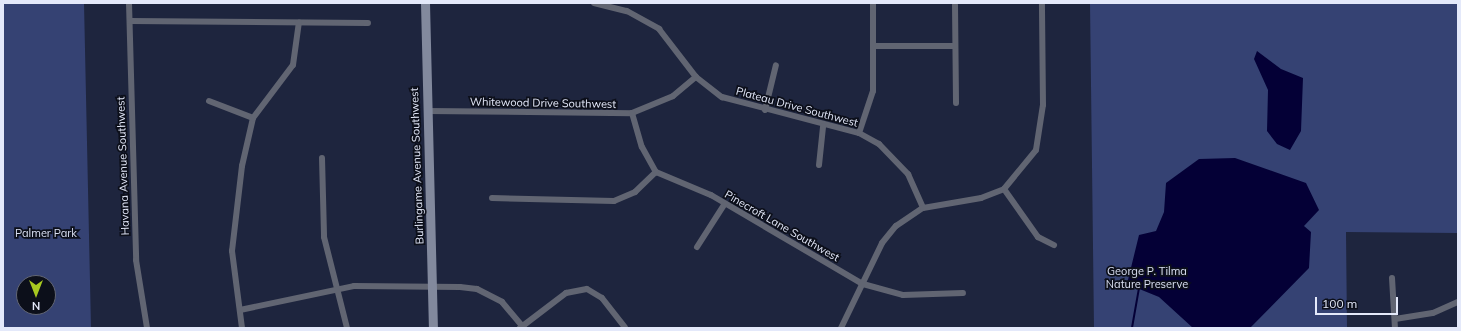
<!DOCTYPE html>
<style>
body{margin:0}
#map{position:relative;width:1461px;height:331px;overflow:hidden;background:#1e253e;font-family:Mulish,sans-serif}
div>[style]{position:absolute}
.green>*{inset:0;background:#354273}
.water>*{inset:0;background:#040036}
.stream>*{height:1.5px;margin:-0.75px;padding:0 0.75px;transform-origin:0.75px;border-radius:0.75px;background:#040036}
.street>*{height:6px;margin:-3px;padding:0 3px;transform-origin:3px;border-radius:3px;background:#616572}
.secondary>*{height:9px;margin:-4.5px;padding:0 4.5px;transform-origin:4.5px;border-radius:4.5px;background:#82899d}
span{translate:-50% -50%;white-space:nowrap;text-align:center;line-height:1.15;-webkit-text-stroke:3.5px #0c0f1a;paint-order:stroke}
.street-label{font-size:11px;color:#e4e9fa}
.park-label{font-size:11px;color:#dae0f3}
.frame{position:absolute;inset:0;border:4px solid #e4e9fa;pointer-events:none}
.north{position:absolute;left:16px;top:275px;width:40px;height:40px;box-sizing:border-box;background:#0c0f1a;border:1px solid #626674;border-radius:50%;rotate:180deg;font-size:11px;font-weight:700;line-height:16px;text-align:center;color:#e4e9fa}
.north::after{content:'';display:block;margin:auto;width:14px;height:18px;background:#a7c820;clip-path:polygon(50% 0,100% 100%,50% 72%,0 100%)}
.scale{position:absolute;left:1315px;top:297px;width:83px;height:18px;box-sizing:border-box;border:2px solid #e4e9fa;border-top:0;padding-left:5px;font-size:12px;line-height:14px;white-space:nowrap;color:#e4e9fa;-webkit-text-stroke:3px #0c0f1a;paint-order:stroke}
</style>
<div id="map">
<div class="green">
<i style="clip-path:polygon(evenodd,3px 3px,84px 3px,91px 328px,3px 328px,3px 3px,24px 283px,48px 283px,48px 307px,24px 307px,24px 283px)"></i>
<i style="clip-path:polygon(1090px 3px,1458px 3px,1458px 233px,1346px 232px,1347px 328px,1094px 328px)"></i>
</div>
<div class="water">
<i style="clip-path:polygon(1257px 51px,1281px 69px,1303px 78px,1301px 131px,1290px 150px,1277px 144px,1267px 131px,1268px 90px,1254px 59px)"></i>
<i style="clip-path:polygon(1235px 158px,1306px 183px,1319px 210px,1304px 226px,1311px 232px,1309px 268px,1250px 328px,1193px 328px,1159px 297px,1127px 284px,1139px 235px,1156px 231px,1164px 212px,1166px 183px,1199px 159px)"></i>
</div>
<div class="stream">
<i style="left:1132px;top:328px;width:40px;rotate:-80deg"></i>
</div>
<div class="street">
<i style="left:129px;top:3px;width:257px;rotate:88.4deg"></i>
<i style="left:136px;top:260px;width:69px;rotate:80.8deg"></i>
<i style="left:594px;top:3px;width:34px;rotate:14deg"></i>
<i style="left:627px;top:11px;width:37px;rotate:29deg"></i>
<i style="left:659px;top:29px;width:61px;rotate:52.4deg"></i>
<i style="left:696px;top:77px;width:33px;rotate:38deg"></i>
<i style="left:722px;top:97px;width:142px;rotate:14.7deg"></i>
<i style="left:859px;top:133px;width:23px;rotate:29deg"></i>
<i style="left:879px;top:144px;width:42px;rotate:46deg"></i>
<i style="left:908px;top:174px;width:37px;rotate:66deg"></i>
<i style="left:955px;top:5px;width:98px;rotate:89.4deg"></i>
<i style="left:130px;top:21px;width:238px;rotate:0.5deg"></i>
<i style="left:875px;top:46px;width:80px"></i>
<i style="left:209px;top:101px;width:47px;rotate:21.1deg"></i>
<i style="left:765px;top:110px;width:46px;rotate:-76.3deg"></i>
<i style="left:427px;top:111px;width:205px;rotate:0.6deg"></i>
<i style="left:632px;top:113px;width:44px;rotate:-22.5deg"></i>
<i style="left:673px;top:96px;width:30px;rotate:-40deg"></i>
<i style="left:632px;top:113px;width:35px;rotate:74deg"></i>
<i style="left:642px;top:147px;width:29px;rotate:61deg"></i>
<i style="left:656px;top:172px;width:60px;rotate:22.7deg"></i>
<i style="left:711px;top:195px;width:176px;rotate:30.4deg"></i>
<i style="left:863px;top:284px;width:41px;rotate:15.4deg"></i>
<i style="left:903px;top:295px;width:60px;rotate:-1.9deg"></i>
<i style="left:859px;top:133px;width:44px;rotate:-71.6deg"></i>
<i style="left:873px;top:91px;width:88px;rotate:-90deg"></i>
<i style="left:322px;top:158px;width:79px;rotate:88.5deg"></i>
<i style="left:324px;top:237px;width:94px;rotate:75.8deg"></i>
<i style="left:819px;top:165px;width:39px;rotate:-84deg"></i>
<i style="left:1004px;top:189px;width:59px;rotate:54.7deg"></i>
<i style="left:1038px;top:237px;width:18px;rotate:27deg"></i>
<i style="left:492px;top:198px;width:122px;rotate:1.4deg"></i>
<i style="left:614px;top:201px;width:23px;rotate:-23deg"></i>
<i style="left:635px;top:192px;width:29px;rotate:-44deg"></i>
<i style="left:697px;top:247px;width:50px;rotate:-57.3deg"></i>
<i style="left:1392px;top:278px;width:50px;rotate:86.6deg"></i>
<i style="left:240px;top:310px;width:116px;rotate:-11.9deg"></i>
<i style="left:354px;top:286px;width:106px;rotate:0.5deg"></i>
<i style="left:460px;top:287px;width:17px;rotate:7deg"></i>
<i style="left:477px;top:289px;width:28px;rotate:27deg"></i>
<i style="left:502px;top:302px;width:34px;rotate:50deg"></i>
<i style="left:1395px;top:319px;width:38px;rotate:-9deg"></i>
<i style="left:1433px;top:313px;width:27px;rotate:-24deg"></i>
<i style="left:242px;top:328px;width:78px;rotate:-97.4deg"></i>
<i style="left:232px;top:251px;width:86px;rotate:-83.3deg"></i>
<i style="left:242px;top:166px;width:49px;rotate:-77.1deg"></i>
<i style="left:253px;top:118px;width:66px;rotate:-53deg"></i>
<i style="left:293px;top:65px;width:43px;rotate:-82.1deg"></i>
<i style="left:520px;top:328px;width:58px;rotate:-37.3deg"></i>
<i style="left:566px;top:293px;width:21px;rotate:-11deg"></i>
<i style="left:587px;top:289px;width:17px;rotate:31deg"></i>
<i style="left:602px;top:298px;width:37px;rotate:52deg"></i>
<i style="left:841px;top:328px;width:94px;rotate:-64.2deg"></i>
<i style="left:882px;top:243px;width:22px;rotate:-51deg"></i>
<i style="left:896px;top:226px;width:32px;rotate:-34deg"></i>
<i style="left:923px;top:208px;width:59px;rotate:-9.8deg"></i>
<i style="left:981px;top:198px;width:25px;rotate:-21deg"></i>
<i style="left:1004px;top:189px;width:50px;rotate:-50.6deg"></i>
<i style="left:1036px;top:150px;width:46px;rotate:-81.2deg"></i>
<i style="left:1043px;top:105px;width:102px;rotate:-90.6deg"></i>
</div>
<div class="secondary">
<i style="left:425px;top:3px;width:325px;rotate:88.6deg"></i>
</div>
<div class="street-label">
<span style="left:543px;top:103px;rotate:1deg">Whitewood Drive Southwest</span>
<span style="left:797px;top:107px;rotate:15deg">Plateau Drive Southwest</span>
<span style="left:123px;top:166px;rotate:-92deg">Havana Avenue Southwest</span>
<span style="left:417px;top:166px;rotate:-92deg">Burlingame Avenue Southwest</span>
<span style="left:782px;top:226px;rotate:30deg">Pinecroft Lane Southwest</span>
</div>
<div class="park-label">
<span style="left:46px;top:233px">Palmer Park</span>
<span style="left:1147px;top:278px">George P. Tilma<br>Nature Preserve</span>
</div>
<div class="frame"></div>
<div class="north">N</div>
<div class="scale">100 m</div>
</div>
